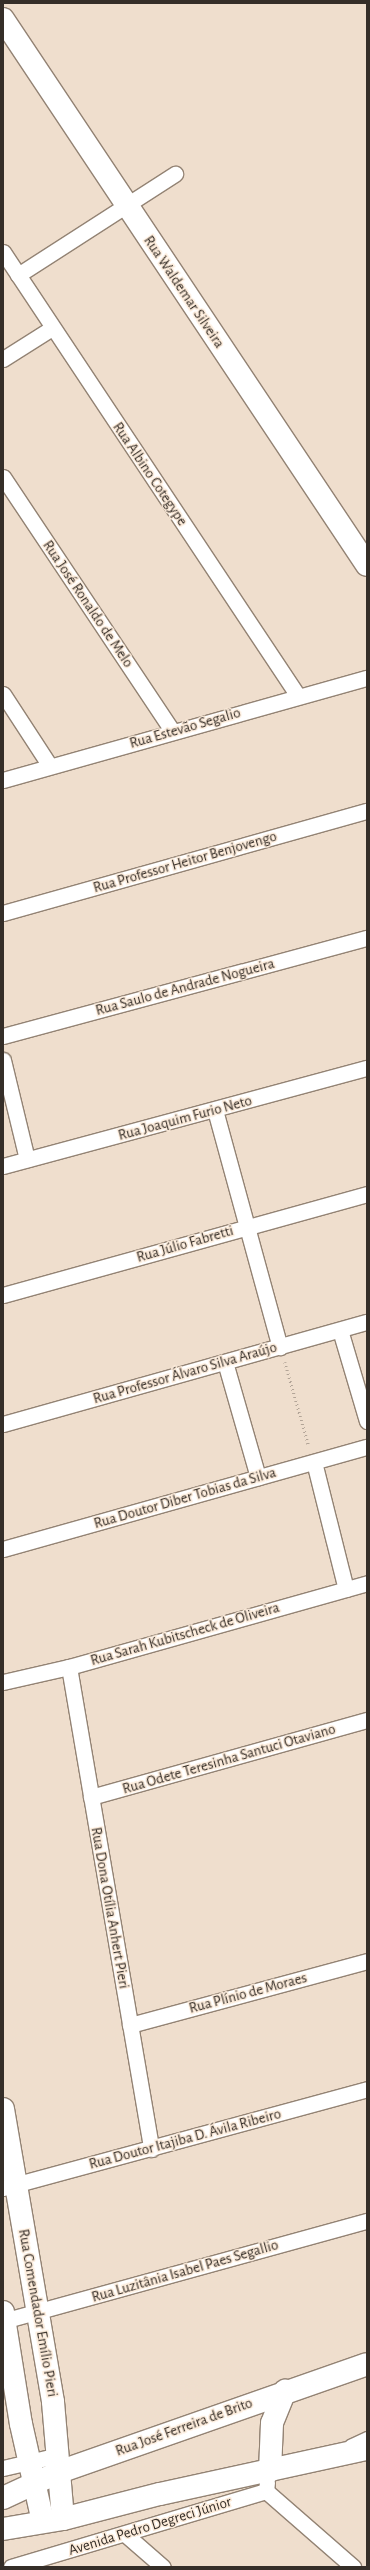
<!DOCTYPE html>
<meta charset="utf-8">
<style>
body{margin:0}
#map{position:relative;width:370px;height:2570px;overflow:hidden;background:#efdecd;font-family:"Alegreya Sans",sans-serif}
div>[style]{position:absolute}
.path>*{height:2.5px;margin-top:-1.25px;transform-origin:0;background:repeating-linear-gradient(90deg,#b2a497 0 1px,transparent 0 4px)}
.roads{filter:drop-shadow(1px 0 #938374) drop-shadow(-1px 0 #938374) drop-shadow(0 1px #938374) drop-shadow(0 -1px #938374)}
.lane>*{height:8px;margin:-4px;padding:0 4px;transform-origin:4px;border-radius:4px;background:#fff}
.street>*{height:15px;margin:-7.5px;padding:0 7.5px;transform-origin:7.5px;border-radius:7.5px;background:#fff}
.secondary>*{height:22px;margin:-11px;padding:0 11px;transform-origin:11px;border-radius:11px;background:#fff}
.primary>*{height:22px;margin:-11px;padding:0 11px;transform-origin:11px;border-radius:11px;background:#fff}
span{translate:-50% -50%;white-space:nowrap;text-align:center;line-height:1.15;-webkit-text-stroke:3px #fcebda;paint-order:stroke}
.street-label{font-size:15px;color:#352e28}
.frame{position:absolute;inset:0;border:4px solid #352e28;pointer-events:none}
</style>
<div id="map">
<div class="path">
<i style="left:285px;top:1362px;width:87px;rotate:74.1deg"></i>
</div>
<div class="roads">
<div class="lane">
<i style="left:350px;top:2444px;width:19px;rotate:-25deg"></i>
</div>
<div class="street">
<i style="left:3px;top:252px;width:533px;rotate:56.4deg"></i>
<i style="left:18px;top:275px;width:187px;rotate:-32.8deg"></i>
<i style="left:3px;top:359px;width:58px;rotate:-32.3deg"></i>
<i style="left:3px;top:477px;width:306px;rotate:56.3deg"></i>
<i style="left:3px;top:694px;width:86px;rotate:56.9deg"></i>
<i style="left:3px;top:780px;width:378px;rotate:-15.7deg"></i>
<i style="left:3px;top:913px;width:378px;rotate:-15.7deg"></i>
<i style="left:3px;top:1036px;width:377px;rotate:-15.1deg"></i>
<i style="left:3px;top:1060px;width:102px;rotate:76.4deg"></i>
<i style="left:215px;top:1110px;width:246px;rotate:74.7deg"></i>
<i style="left:3px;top:1166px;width:377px;rotate:-15.1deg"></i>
<i style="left:3px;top:1295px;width:378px;rotate:-15.5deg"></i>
<i style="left:340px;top:1330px;width:95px;rotate:73.5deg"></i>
<i style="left:225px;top:1362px;width:120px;rotate:74deg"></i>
<i style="left:3px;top:1424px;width:378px;rotate:-15.7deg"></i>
<i style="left:314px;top:1462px;width:131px;rotate:75.9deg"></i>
<i style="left:3px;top:1549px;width:378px;rotate:-15.7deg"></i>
<i style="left:69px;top:1667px;width:489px;rotate:80.3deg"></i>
<i style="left:3px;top:1682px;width:68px;rotate:-12.8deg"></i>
<i style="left:69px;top:1667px;width:310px;rotate:-15.7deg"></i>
<i style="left:91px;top:1797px;width:287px;rotate:-15.6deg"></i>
<i style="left:130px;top:2025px;width:245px;rotate:-15.1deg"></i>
<i style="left:3px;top:2188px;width:377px;rotate:-15.2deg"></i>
<i style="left:3px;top:2321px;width:377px;rotate:-15.4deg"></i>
<i style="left:3px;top:2468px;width:57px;rotate:-13.1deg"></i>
<i style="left:267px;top:2482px;width:9px;rotate:96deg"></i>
<i style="left:266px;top:2491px;width:116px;rotate:41.1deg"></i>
<i style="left:125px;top:2534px;width:50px;rotate:41deg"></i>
<i style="left:11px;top:2567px;width:266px;rotate:-16.6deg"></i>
</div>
<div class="secondary">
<i style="left:3px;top:19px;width:656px;rotate:56.31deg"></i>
<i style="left:3px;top:2109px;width:297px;rotate:80.3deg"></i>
<i style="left:53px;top:2402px;width:117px;rotate:85.1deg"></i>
<i style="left:3px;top:2312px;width:113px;rotate:80.9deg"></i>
<i style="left:21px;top:2424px;width:100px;rotate:77.3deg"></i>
</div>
<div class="primary">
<i style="left:270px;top:2471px;width:48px;rotate:-87.6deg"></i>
<i style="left:272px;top:2423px;width:35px;rotate:-68deg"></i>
<i style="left:3px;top:2498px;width:62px;rotate:-24.9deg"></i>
<i style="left:59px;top:2472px;width:326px;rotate:-19.3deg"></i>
<i style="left:3px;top:2529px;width:61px;rotate:-9.5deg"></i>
<i style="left:63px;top:2519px;width:100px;rotate:-14.5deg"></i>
<i style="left:160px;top:2494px;width:212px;rotate:-12.3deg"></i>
</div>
</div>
<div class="street-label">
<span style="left:184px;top:292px;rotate:56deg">Rua Waldemar Silveira</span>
<span style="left:150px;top:474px;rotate:56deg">Rua Albino Cotegype</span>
<span style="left:88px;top:604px;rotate:56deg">Rua José Ronaldo de Melo</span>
<span style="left:185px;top:728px;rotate:-16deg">Rua Estevão Segalio</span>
<span style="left:185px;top:862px;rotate:-16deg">Rua Professor Heitor Benjovengo</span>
<span style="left:185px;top:987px;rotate:-15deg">Rua Saulo de Andrade Nogueira</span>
<span style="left:185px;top:1118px;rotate:-15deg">Rua Joaquim Furio Neto</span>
<span style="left:185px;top:1244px;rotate:-16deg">Rua Júlio Fabretti</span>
<span style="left:185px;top:1373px;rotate:-16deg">Rua Professor Álvaro Silva Araújo</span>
<span style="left:185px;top:1498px;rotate:-16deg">Rua Doutor Diber Tobias da Silva</span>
<span style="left:185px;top:1634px;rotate:-16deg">Rua Sarah Kubitscheck de Oliveira</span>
<span style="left:229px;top:1759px;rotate:-16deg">Rua Odete Teresinha Santuci Otaviano</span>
<span style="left:110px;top:1908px;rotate:80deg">Rua Dona Otília Anhert Pieri</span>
<span style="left:248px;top:1993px;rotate:-15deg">Rua Plínio de Moraes</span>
<span style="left:185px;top:2139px;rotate:-15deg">Rua Doutor Itajiba D. Ávila Ribeiro</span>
<span style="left:185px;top:2271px;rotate:-16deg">Rua Luzitânia Isabel Paes Segallio</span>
<span style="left:38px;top:2313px;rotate:80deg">Rua Comendador Emílio Pieri</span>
<span style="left:184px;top:2427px;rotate:-20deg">Rua José Ferreira de Brito</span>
<span style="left:150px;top:2526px;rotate:-17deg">Avenida Pedro Degreci Júnior</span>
</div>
<div class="frame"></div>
</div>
